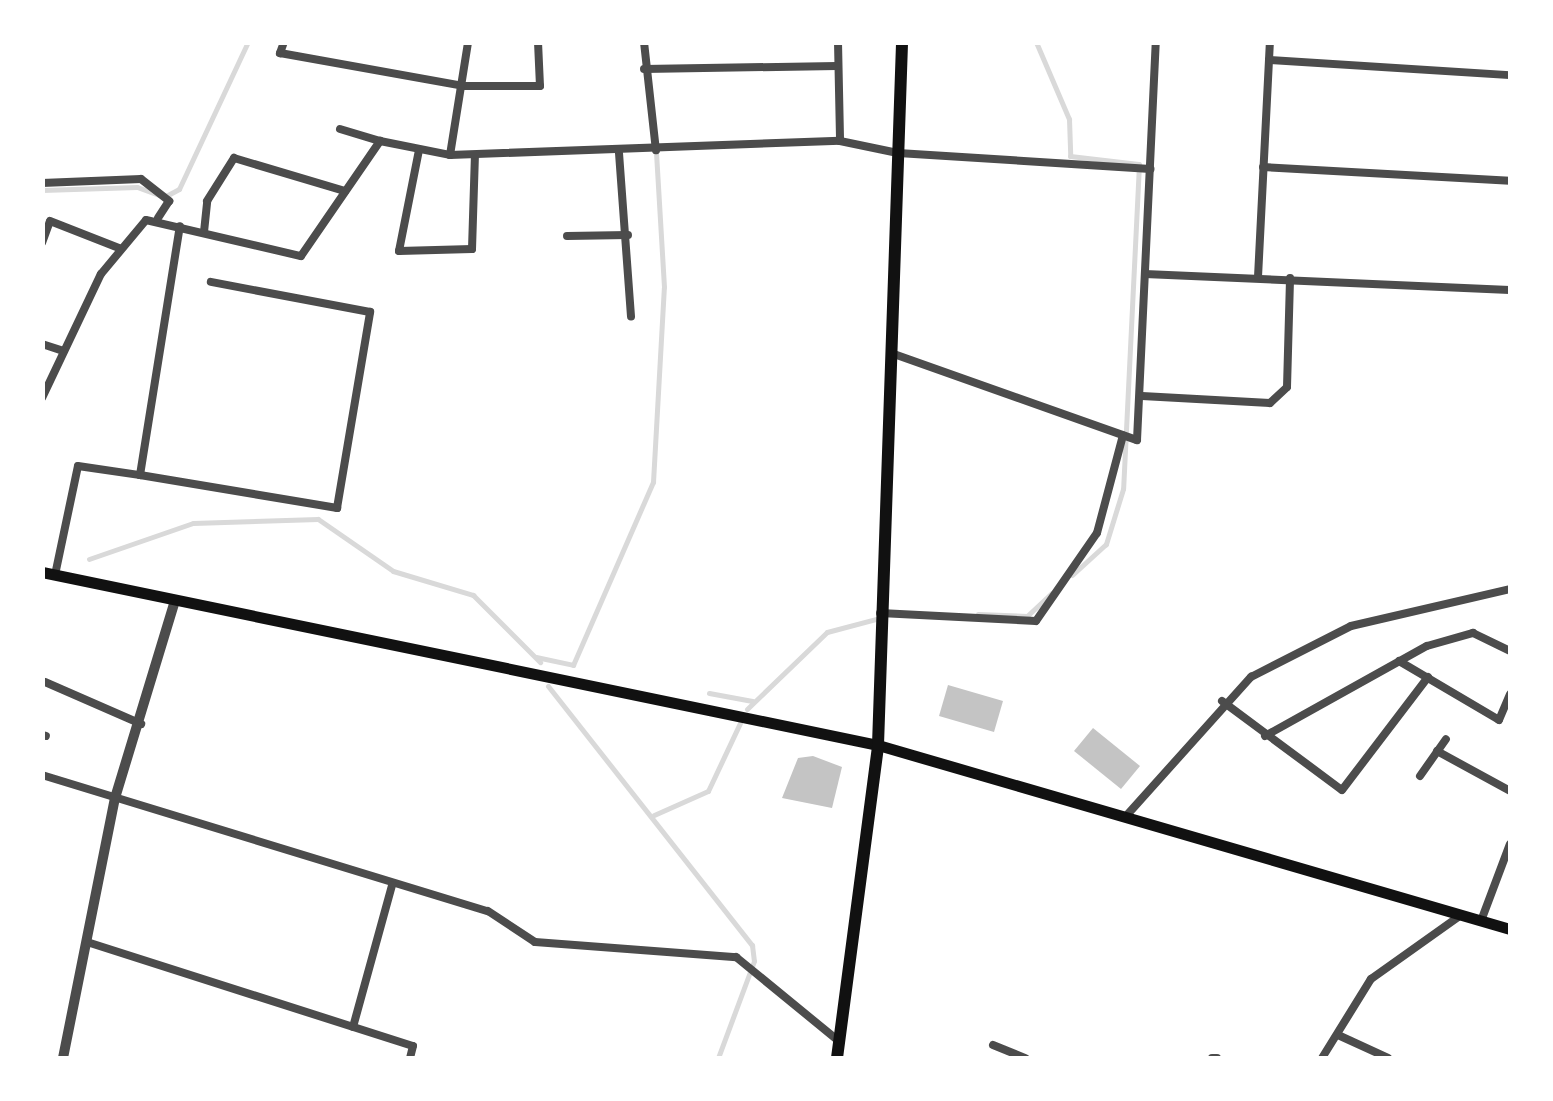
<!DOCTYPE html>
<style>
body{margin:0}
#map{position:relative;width:1553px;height:1101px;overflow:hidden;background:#fff;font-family:Mulish,sans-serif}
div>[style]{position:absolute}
.stream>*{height:5px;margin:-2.5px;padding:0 2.5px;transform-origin:2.5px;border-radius:2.5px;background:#d9d9d9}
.building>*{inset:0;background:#c4c4c4}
.minor>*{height:8px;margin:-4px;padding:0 4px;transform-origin:4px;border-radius:4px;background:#4c4c4c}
.tertiary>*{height:10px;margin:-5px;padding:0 5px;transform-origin:5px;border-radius:5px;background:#4c4c4c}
.secondary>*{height:11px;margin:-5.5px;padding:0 5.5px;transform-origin:5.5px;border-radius:5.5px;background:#111}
.primary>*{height:12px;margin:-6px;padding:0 6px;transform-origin:6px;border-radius:6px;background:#111}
span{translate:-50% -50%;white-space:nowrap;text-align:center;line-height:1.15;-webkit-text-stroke:8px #fff;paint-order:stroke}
.frame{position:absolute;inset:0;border:45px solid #fff;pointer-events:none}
</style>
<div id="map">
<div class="stream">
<i style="left:1036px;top:42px;width:84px;rotate:66.8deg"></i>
<i style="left:1069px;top:119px;width:37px;rotate:88deg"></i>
<i style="left:1070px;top:156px;width:69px;rotate:6.6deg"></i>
<i style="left:1139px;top:164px;width:325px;rotate:92.8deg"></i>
<i style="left:1123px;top:489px;width:58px;rotate:107.2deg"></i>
<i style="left:1106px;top:544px;width:46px;rotate:137.6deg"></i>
<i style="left:42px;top:190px;width:95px;rotate:-1.8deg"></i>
<i style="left:137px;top:187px;width:29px;rotate:20deg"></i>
<i style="left:164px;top:197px;width:17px;rotate:-28deg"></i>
<i style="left:179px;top:189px;width:162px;rotate:-64.9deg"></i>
<i style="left:89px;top:559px;width:110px;rotate:-19.1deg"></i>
<i style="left:193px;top:523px;width:125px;rotate:-1.8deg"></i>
<i style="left:318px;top:519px;width:91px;rotate:34.7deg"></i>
<i style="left:393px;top:571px;width:84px;rotate:16.7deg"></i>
<i style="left:473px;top:595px;width:95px;rotate:45deg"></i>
<i style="left:978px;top:614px;width:49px;rotate:2.3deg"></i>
<i style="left:1027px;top:616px;width:34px;rotate:-43deg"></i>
<i style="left:536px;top:657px;width:38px;rotate:12deg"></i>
<i style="left:573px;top:665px;width:200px;rotate:-66.4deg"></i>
<i style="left:653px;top:482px;width:195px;rotate:-86.8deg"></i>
<i style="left:664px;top:287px;width:133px;rotate:-93.4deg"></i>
<i style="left:548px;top:686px;width:330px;rotate:51.8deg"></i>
<i style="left:752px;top:945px;width:16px;rotate:83deg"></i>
<i style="left:754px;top:961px;width:103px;rotate:110.4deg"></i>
<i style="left:709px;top:693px;width:44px;rotate:10.5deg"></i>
<i style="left:747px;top:709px;width:111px;rotate:-43.9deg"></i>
<i style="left:827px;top:632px;width:55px;rotate:-14.8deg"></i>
<i style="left:654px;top:815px;width:59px;rotate:-24deg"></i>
<i style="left:708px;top:791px;width:75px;rotate:-64.8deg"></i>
</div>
<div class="building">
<i style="clip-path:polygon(948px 685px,1003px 701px,994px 732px,939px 716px)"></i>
<i style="clip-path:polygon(1093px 728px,1140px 766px,1121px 789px,1074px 751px)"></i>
<i style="clip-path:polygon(813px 756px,842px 767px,832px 808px,782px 798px,798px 758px)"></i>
</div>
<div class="minor">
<i style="left:284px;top:42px;width:12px;rotate:110deg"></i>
<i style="left:280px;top:53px;width:186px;rotate:10.2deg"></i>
<i style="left:463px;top:86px;width:77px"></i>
<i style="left:540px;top:86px;width:44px;rotate:-92.6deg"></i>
<i style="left:644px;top:42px;width:109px;rotate:83.7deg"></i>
<i style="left:838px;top:42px;width:99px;rotate:88.8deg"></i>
<i style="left:1269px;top:60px;width:241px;rotate:3.6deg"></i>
<i style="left:644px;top:69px;width:193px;rotate:-0.9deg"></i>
<i style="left:340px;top:129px;width:42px;rotate:16.7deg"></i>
<i style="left:419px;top:150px;width:103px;rotate:101.2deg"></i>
<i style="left:399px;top:251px;width:73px;rotate:-1.6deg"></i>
<i style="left:472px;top:249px;width:94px;rotate:-88.2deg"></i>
<i style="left:619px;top:153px;width:164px;rotate:85.8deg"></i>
<i style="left:450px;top:155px;width:114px;rotate:-80.9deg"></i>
<i style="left:1263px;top:167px;width:247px;rotate:3.2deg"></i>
<i style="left:42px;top:183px;width:99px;rotate:-2.3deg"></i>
<i style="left:141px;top:179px;width:36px;rotate:38deg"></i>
<i style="left:169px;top:201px;width:20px;rotate:123deg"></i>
<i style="left:204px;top:232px;width:31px;rotate:-84deg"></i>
<i style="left:207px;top:201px;width:51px;rotate:-57.9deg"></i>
<i style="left:234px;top:158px;width:116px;rotate:16.6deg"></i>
<i style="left:567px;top:236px;width:61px;rotate:-0.9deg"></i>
<i style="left:42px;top:243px;width:23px;rotate:-70deg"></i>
<i style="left:50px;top:221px;width:74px;rotate:21.4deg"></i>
<i style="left:1145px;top:274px;width:365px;rotate:2.5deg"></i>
<i style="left:1258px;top:277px;width:235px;rotate:-87.1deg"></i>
<i style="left:42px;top:344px;width:23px;rotate:18deg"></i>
<i style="left:891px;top:353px;width:261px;rotate:19.5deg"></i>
<i style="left:1137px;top:440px;width:398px;rotate:-87.3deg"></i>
<i style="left:1142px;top:396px;width:128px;rotate:3.1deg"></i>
<i style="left:1270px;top:403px;width:23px;rotate:-43deg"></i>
<i style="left:1287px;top:387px;width:109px;rotate:-88.4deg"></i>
<i style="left:42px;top:398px;width:137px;rotate:-64.6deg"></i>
<i style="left:101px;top:274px;width:70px;rotate:-50.2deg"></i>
<i style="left:146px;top:220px;width:159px;rotate:13.1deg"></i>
<i style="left:301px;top:256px;width:140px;rotate:-55.5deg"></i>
<i style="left:380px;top:141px;width:71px;rotate:11.3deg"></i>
<i style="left:450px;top:155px;width:390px;rotate:-2.1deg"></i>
<i style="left:840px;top:141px;width:59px;rotate:11.7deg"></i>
<i style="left:898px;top:153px;width:253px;rotate:3.6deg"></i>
<i style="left:140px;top:475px;width:200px;rotate:9.5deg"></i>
<i style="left:337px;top:508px;width:199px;rotate:-80.4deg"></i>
<i style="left:370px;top:312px;width:162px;rotate:-169.3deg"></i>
<i style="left:55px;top:575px;width:111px;rotate:-78.1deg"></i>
<i style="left:78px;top:466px;width:63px;rotate:8.3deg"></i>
<i style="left:140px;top:475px;width:252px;rotate:-80.9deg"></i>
<i style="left:880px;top:613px;width:156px;rotate:2.9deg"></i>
<i style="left:1036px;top:621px;width:107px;rotate:-55.3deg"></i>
<i style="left:1097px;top:533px;width:101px;rotate:-75.1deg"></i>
<i style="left:1399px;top:661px;width:116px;rotate:30.5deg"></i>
<i style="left:1499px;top:720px;width:28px;rotate:-67deg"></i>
<i style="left:45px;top:682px;width:105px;rotate:23.6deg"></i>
<i style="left:1222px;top:701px;width:149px;rotate:36.6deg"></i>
<i style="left:1342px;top:790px;width:142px;rotate:-52.7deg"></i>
<i style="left:42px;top:735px;width:4px;rotate:14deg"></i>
<i style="left:1265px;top:736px;width:185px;rotate:-29.1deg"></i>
<i style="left:1427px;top:646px;width:48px;rotate:-15.8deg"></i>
<i style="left:1473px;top:633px;width:41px;rotate:25.9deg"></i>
<i style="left:1437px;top:751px;width:83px;rotate:28.7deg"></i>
<i style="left:42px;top:775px;width:466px;rotate:17deg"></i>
<i style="left:488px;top:911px;width:56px;rotate:33.4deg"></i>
<i style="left:535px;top:942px;width:202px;rotate:4.3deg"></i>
<i style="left:736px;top:957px;width:134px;rotate:39.3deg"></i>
<i style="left:1420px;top:776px;width:45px;rotate:-54.9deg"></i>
<i style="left:1127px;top:815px;width:186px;rotate:-48.1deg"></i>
<i style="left:1251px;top:677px;width:112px;rotate:-27deg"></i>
<i style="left:1351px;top:626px;width:163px;rotate:-13.1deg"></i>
<i style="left:1481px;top:921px;width:82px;rotate:-69.4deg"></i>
<i style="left:87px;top:942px;width:342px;rotate:17.7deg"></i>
<i style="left:413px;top:1046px;width:12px;rotate:104deg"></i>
<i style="left:353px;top:1027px;width:147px;rotate:-74.6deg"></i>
<i style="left:1338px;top:1035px;width:55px;rotate:24.7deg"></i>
<i style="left:993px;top:1045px;width:35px;rotate:22deg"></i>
<i style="left:1212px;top:1058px;width:5px"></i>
<i style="left:1322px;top:1058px;width:93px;rotate:-58.2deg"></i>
<i style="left:1371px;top:979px;width:110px;rotate:-35.4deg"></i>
</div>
<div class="tertiary">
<i style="left:63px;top:1058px;width:265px;rotate:-78.7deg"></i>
<i style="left:115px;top:798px;width:207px;rotate:-73.1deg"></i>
</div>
<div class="secondary">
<i style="left:42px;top:572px;width:854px;rotate:11.69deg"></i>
<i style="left:878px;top:745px;width:658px;rotate:16.23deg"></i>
</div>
<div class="primary">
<i style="left:837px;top:1058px;width:316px;rotate:-82.5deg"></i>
<i style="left:878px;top:745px;width:703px;rotate:-88.04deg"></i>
</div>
<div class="frame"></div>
</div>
